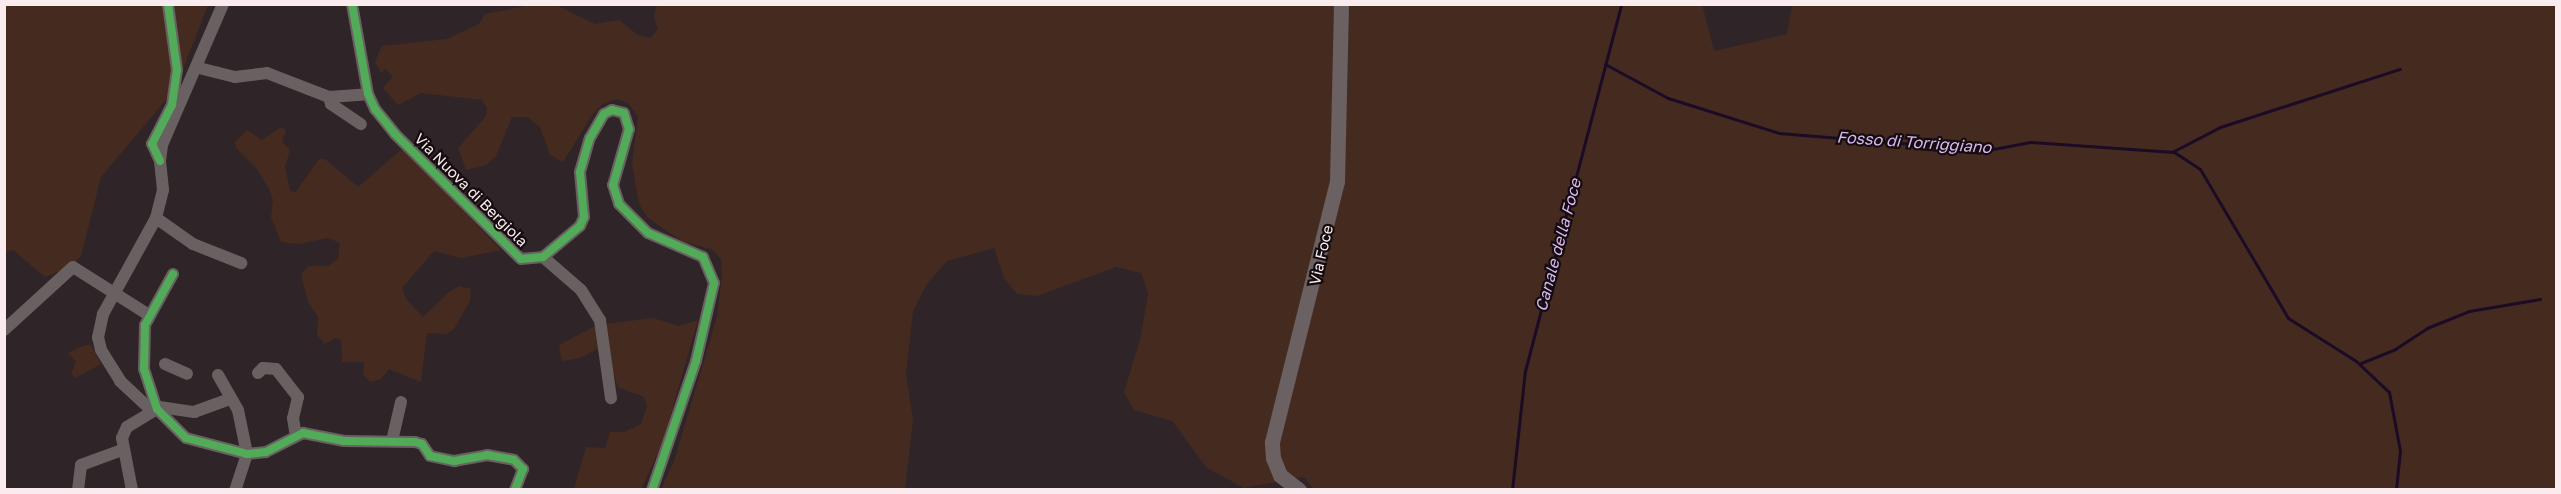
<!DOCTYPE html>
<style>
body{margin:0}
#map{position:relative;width:2561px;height:494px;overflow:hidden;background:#2f2427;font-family:"Golos Text",sans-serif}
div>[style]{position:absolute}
.green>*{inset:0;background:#452b1f}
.stream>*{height:3px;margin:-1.5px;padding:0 1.5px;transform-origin:1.5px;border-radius:1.5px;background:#1c0b25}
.minor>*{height:12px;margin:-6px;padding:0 6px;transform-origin:6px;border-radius:6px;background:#696161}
.major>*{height:15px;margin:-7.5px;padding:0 7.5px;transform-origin:7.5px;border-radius:7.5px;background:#6b6162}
.cycleway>*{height:8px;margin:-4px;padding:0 4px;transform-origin:4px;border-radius:4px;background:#51ab58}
span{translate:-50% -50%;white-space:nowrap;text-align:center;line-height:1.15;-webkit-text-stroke:4.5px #150c0f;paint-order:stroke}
.street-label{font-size:15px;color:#faebef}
.water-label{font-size:16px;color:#d9b8f3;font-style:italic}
.frame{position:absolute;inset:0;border:6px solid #faebef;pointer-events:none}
</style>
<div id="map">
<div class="green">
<i style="clip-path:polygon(535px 4px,556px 5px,595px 24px,619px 20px,638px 35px,650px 38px,658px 29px,654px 17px,657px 4px,1702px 4px,1714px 51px,1787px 34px,1792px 5px,2556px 5px,2556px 489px,1314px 490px,1304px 477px,1244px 488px,1207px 468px,1172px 421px,1134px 410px,1124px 392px,1140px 340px,1148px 294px,1141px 273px,1116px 267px,1037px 296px,1017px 294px,1004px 278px,994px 248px,947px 261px,927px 284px,913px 311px,906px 374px,913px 420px,905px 489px,661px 489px,674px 461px,717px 317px,722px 274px,721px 259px,711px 249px,683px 242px,648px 218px,639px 204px,632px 164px,638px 117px,629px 104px,617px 99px,603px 104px,593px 114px,563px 162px,550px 155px,540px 127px,527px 117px,512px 117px,496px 156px,486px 165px,466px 170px,458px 148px,486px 116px,487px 108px,482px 100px,421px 93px,398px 105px,383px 88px,393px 76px,385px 69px,381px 73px,375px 62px,382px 46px,447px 39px,479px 24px,485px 14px)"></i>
<i style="clip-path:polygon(5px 5px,208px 5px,175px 89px,101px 177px,81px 256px,72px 266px,45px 277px,13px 250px,5px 252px)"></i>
<i style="clip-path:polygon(281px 127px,286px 130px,282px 142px,290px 150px,285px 167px,290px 190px,295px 193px,319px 159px,325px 159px,358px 187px,403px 148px,501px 250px,461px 258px,434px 251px,402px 288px,406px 299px,423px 317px,449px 292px,459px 286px,471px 289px,470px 301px,454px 329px,446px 334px,427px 333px,421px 382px,389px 369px,381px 379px,370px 382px,363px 374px,364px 362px,342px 362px,341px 339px,335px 338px,325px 344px,317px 335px,318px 317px,308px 302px,301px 274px,309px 266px,328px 266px,338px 259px,340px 243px,328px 238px,299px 244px,281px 242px,271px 217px,273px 200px,269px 189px,257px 169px,236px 148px,235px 142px,247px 130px,262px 140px)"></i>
<i style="clip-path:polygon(653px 318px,679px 326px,698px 320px,662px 445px,641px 489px,574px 489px,586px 447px,605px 448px,610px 432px,624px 432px,641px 424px,647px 406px,644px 397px,618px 387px,606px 351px,597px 349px,580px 358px,562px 361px,559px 345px,597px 325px)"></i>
<i style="clip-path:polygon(86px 345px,91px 345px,101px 364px,76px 378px,71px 374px,76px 362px,68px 353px)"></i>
</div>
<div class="stream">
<i style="left:1605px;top:64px;width:72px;rotate:28.4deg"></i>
<i style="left:1668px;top:98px;width:116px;rotate:17.5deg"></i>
<i style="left:1779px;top:133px;width:210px;rotate:4.7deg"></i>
<i style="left:1988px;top:150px;width:43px;rotate:-10.8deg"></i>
<i style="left:2030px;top:142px;width:144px;rotate:4deg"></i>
<i style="left:2174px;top:152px;width:31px;rotate:33deg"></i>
<i style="left:2200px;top:169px;width:173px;rotate:59.4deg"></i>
<i style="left:2288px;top:318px;width:80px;rotate:32.3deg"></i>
<i style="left:2356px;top:361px;width:45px;rotate:43.2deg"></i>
<i style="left:2389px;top:392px;width:60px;rotate:79.4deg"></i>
<i style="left:2400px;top:451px;width:39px;rotate:96deg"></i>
<i style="left:2172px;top:152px;width:54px;rotate:-27.5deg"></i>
<i style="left:2220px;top:127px;width:189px;rotate:-17.9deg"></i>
<i style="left:2361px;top:363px;width:37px;rotate:-22deg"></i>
<i style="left:2395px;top:349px;width:38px;rotate:-33deg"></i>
<i style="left:2427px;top:328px;width:45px;rotate:-22deg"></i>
<i style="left:2469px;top:311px;width:72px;rotate:-9.6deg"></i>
<i style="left:1512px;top:490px;width:120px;rotate:-83.8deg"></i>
<i style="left:1525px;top:371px;width:379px;rotate:-75.3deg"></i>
</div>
<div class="minor">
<i style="left:223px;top:4px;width:154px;rotate:113.4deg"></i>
<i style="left:162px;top:145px;width:16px;rotate:97deg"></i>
<i style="left:160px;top:161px;width:29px;rotate:84deg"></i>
<i style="left:163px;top:190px;width:29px;rotate:104deg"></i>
<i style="left:156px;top:218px;width:110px;rotate:118.9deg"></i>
<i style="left:103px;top:314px;width:24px;rotate:102deg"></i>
<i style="left:98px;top:337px;width:13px;rotate:77deg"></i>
<i style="left:101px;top:350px;width:36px;rotate:58deg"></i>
<i style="left:120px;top:381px;width:35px;rotate:43deg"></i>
<i style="left:146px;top:405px;width:49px;rotate:8.3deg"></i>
<i style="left:194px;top:412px;width:38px;rotate:-20deg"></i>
<i style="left:352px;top:4px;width:91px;rotate:79.9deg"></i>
<i style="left:368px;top:94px;width:17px;rotate:65deg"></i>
<i style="left:375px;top:109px;width:32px;rotate:51deg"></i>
<i style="left:395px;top:134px;width:177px;rotate:44.8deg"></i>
<i style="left:521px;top:259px;width:22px;rotate:-5deg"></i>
<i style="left:543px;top:257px;width:48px;rotate:-40deg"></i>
<i style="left:580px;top:226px;width:10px;rotate:-66deg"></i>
<i style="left:584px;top:217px;width:45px;rotate:-95.1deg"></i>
<i style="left:580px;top:172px;width:35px;rotate:-74deg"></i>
<i style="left:590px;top:138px;width:28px;rotate:-60deg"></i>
<i style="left:604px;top:114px;width:9px;rotate:-27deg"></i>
<i style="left:612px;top:110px;width:12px;rotate:14deg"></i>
<i style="left:624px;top:113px;width:17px;rotate:73deg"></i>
<i style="left:629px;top:129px;width:58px;rotate:105.9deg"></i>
<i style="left:613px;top:185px;width:20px;rotate:72deg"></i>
<i style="left:619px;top:204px;width:41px;rotate:45deg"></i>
<i style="left:648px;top:233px;width:60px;rotate:23.6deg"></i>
<i style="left:703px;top:257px;width:28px;rotate:67deg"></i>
<i style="left:714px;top:283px;width:80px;rotate:103deg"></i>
<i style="left:696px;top:361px;width:136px;rotate:108.8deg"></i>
<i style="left:199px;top:68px;width:37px;rotate:14deg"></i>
<i style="left:235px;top:77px;width:32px;rotate:-7deg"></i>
<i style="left:267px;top:73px;width:66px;rotate:21.2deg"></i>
<i style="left:329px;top:97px;width:39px;rotate:-4deg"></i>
<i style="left:329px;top:97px;width:7px;rotate:74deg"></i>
<i style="left:331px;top:104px;width:36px;rotate:34deg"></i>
<i style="left:160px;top:161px;width:19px;rotate:-115deg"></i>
<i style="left:152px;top:144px;width:44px;rotate:-62.9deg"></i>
<i style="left:172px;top:105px;width:35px;rotate:-82deg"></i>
<i style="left:177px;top:70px;width:67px;rotate:-97.8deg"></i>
<i style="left:156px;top:218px;width:45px;rotate:35.1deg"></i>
<i style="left:193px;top:244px;width:52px;rotate:21.6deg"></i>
<i style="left:543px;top:257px;width:50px;rotate:41deg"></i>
<i style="left:581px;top:290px;width:36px;rotate:58deg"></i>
<i style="left:600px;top:320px;width:79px;rotate:82deg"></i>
<i style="left:173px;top:274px;width:58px;rotate:118.8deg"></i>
<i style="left:145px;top:325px;width:44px;rotate:91.3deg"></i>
<i style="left:144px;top:369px;width:42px;rotate:72deg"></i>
<i style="left:157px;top:409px;width:41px;rotate:45deg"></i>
<i style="left:186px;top:438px;width:63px;rotate:14.7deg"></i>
<i style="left:247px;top:454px;width:19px;rotate:-6deg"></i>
<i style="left:266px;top:452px;width:42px;rotate:-27.2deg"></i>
<i style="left:303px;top:433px;width:42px;rotate:11deg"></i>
<i style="left:344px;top:441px;width:71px;rotate:0.8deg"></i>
<i style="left:415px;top:442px;width:7px;rotate:16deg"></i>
<i style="left:422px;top:444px;width:14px;rotate:56deg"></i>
<i style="left:430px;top:456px;width:25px;rotate:12deg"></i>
<i style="left:454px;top:461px;width:34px;rotate:-10deg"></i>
<i style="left:487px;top:455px;width:27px;rotate:10deg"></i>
<i style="left:514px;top:460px;width:13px;rotate:45deg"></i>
<i style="left:523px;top:469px;width:22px;rotate:111deg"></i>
<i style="left:4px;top:330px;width:93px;rotate:-42.4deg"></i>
<i style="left:73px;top:267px;width:90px;rotate:32.3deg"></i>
<i style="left:165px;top:364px;width:24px;rotate:24deg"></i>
<i style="left:258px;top:373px;width:7px;rotate:-45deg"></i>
<i style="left:263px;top:368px;width:13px;rotate:4deg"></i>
<i style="left:276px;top:369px;width:36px;rotate:52deg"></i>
<i style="left:298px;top:397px;width:22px;rotate:103deg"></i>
<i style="left:293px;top:418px;width:18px;rotate:81deg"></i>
<i style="left:218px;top:375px;width:40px;rotate:60.3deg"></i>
<i style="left:238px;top:410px;width:45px;rotate:78.4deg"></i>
<i style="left:247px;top:454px;width:38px;rotate:108deg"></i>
<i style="left:392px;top:441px;width:40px;rotate:-77deg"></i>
<i style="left:78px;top:490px;width:25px;rotate:-83deg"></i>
<i style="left:81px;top:465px;width:44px;rotate:-20.1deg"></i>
<i style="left:132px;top:490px;width:53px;rotate:-100.9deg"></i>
<i style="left:122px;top:438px;width:12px;rotate:-66deg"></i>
<i style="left:127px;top:427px;width:35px;rotate:-31deg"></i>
</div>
<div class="major">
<i style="left:1299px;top:490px;width:24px;rotate:-142deg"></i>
<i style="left:1280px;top:475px;width:18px;rotate:-112deg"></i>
<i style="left:1273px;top:458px;width:16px;rotate:-94deg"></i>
<i style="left:1272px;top:442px;width:269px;rotate:-76deg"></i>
<i style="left:1337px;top:181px;width:177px;rotate:-88.7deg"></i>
</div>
<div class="cycleway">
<i style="left:352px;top:4px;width:91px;rotate:79.9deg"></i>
<i style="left:368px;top:94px;width:17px;rotate:65deg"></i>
<i style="left:375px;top:109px;width:32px;rotate:51deg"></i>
<i style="left:395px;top:134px;width:177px;rotate:44.8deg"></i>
<i style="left:521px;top:259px;width:22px;rotate:-5deg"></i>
<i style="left:543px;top:257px;width:48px;rotate:-40deg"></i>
<i style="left:580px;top:226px;width:10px;rotate:-66deg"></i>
<i style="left:584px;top:217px;width:45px;rotate:-95.1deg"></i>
<i style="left:580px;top:172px;width:35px;rotate:-74deg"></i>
<i style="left:590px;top:138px;width:28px;rotate:-60deg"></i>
<i style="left:604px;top:114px;width:9px;rotate:-27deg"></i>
<i style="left:612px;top:110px;width:12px;rotate:14deg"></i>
<i style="left:624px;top:113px;width:17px;rotate:73deg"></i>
<i style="left:629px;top:129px;width:58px;rotate:105.9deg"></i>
<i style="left:613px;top:185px;width:20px;rotate:72deg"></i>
<i style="left:619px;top:204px;width:41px;rotate:45deg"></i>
<i style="left:648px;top:233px;width:60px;rotate:23.6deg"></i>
<i style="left:703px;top:257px;width:28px;rotate:67deg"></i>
<i style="left:714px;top:283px;width:80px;rotate:103deg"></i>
<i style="left:696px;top:361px;width:136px;rotate:108.8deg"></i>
<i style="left:160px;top:161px;width:19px;rotate:-115deg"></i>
<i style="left:152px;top:144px;width:44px;rotate:-62.9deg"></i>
<i style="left:172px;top:105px;width:35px;rotate:-82deg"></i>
<i style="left:177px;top:70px;width:67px;rotate:-97.8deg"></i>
<i style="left:173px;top:274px;width:58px;rotate:118.8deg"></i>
<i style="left:145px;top:325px;width:44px;rotate:91.3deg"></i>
<i style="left:144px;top:369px;width:42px;rotate:72deg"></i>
<i style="left:157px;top:409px;width:41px;rotate:45deg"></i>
<i style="left:186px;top:438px;width:63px;rotate:14.7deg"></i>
<i style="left:247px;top:454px;width:19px;rotate:-6deg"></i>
<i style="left:266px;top:452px;width:42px;rotate:-27.2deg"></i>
<i style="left:303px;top:433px;width:42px;rotate:11deg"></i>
<i style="left:344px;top:441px;width:71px;rotate:0.8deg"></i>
<i style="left:415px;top:442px;width:7px;rotate:16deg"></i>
<i style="left:422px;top:444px;width:14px;rotate:56deg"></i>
<i style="left:430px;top:456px;width:25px;rotate:12deg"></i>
<i style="left:454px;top:461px;width:34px;rotate:-10deg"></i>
<i style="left:487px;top:455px;width:27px;rotate:10deg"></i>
<i style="left:514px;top:460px;width:13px;rotate:45deg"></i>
<i style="left:523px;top:469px;width:22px;rotate:111deg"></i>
</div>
<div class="street-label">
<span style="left:471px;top:190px;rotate:45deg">Via Nuova di Bergiola</span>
<span style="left:1321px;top:255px;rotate:-77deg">Via Foce</span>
</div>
<div class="water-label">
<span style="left:1914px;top:142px;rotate:4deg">Fosso di Torriggiano</span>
<span style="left:1558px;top:245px;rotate:-75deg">Canale della Foce</span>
</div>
<div class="frame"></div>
</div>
